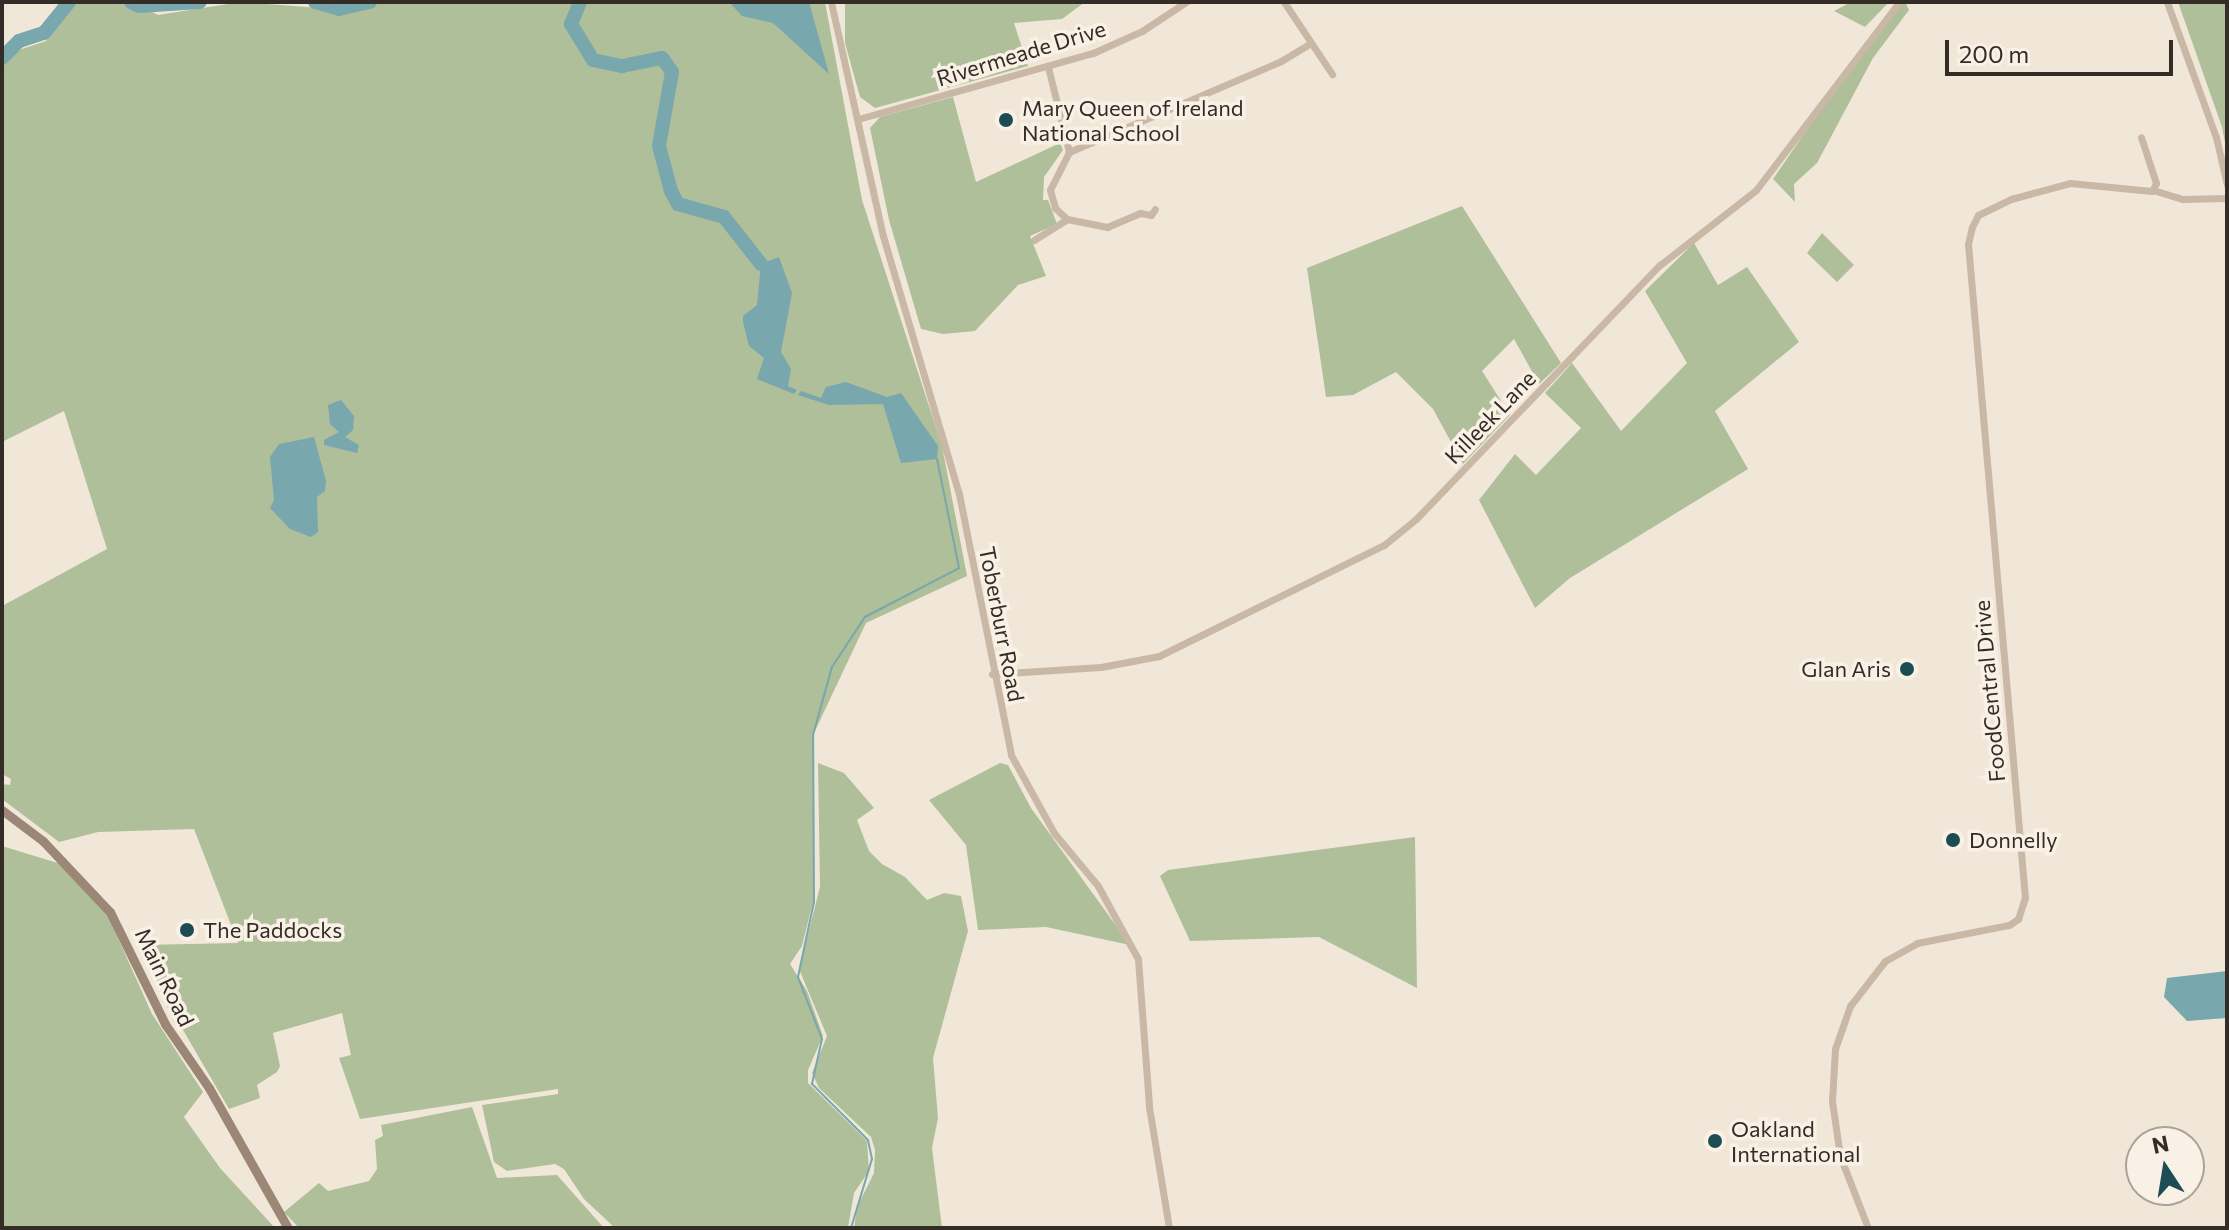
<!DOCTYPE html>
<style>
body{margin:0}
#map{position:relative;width:2229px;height:1230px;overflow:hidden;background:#f1e7d9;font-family:Commissioner,sans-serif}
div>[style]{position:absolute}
.green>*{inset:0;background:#afbf99}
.water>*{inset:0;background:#78a7ad}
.stream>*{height:2px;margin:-1px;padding:0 1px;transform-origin:1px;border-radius:1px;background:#78a7ad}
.river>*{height:14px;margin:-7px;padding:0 7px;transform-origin:7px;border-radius:7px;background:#78a7ad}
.street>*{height:7px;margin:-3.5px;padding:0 3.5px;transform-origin:3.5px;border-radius:3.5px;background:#c8b8a5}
.secondary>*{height:9px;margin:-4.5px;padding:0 4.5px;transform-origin:4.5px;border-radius:4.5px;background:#9c8777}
.dots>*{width:22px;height:22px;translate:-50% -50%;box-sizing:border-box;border:4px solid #f9f1e5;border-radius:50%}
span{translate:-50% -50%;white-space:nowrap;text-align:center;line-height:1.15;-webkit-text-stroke:7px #f9f1e5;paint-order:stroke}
.street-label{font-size:22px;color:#342c26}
.poi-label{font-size:22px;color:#342c26}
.left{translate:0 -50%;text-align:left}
.right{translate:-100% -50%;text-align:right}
.frame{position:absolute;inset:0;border:4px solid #342c26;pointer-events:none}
.north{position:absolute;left:2125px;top:1126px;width:80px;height:80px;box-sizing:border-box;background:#f9f1e5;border:2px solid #aaa299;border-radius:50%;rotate:348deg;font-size:22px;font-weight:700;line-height:32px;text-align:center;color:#342c26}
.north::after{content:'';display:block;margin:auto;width:28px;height:36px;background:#1d4c54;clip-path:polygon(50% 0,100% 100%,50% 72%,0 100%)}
.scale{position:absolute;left:1945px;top:40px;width:228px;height:36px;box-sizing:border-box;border:4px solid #342c26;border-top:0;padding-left:10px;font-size:24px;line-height:28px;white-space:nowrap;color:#342c26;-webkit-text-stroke:6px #f9f1e5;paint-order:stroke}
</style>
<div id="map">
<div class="green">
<i style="clip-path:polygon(73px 2px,133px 2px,158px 15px,241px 2px,347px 10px,365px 2px,825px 2px,862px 200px,942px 446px,967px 576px,866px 623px,813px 735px,813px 902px,802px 946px,790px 964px,807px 991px,823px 1036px,808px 1070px,808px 1083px,867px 1141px,869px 1171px,854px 1193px,848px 1228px,615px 1228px,584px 1199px,564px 1169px,555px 1164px,507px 1171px,494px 1162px,482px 1105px,558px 1094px,558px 1089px,360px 1119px,339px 1058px,351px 1055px,342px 1013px,273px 1033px,280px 1066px,277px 1072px,257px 1085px,260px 1098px,229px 1109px,183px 1030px,175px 1025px,142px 945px,238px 943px,194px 829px,98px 832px,59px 842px,2px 799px,2px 784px,10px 785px,11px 779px,2px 774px,2px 606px,107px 549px,64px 411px,2px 442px,2px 65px,13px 52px,46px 41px)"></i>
<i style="clip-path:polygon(845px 2px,1085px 2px,1062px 19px,1014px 23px,1028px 66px,875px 108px,860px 97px,845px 43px)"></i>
<i style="clip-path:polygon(1851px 2px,1889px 2px,1865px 27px,1834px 11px)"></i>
<i style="clip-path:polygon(1905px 2px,1909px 10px,1873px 58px,1817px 163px,1794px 184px,1795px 202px,1773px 179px,1871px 36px)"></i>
<i style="clip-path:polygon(2178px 2px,2227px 2px,2227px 153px,2222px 127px)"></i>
<i style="clip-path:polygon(953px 97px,976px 182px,1060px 143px,1063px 150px,1044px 177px,1043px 200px,1048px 200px,1057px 224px,1030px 236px,1046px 276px,1018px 285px,975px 331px,943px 334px,921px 329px,889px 220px,870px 128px,880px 117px)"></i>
<i style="clip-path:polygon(1462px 206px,1561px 363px,1539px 384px,1514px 339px,1482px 371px,1510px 415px,1463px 464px,1433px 409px,1396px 372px,1353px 395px,1326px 397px,1307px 268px)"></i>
<i style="clip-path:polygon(1822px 233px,1854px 265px,1837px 282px,1807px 253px)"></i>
<i style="clip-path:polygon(1694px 243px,1718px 285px,1747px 267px,1799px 342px,1715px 411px,1748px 469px,1570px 578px,1535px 608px,1479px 500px,1515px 454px,1536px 475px,1581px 428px,1545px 393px,1572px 363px,1621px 431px,1687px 363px,1645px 291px)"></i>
<i style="clip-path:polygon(818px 763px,844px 773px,874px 808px,857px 820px,869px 851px,882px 864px,905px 877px,927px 900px,944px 893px,961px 896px,968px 931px,933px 1058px,938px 1118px,932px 1148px,942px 1228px,854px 1228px,857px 1207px,874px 1173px,875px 1150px,871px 1137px,819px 1088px,812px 1073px,827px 1036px,799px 969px,820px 887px)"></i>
<i style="clip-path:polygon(1000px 763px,1008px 765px,1031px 808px,1130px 945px,1046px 927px,978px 930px,966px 845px,929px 800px)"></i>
<i style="clip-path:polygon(1415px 837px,1417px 988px,1319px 937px,1190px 941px,1160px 876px,1168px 870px)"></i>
<i style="clip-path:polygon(2px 846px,61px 864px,109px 918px,152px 1014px,203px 1092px,184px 1117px,220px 1168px,275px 1228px,2px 1228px)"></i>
<i style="clip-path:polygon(472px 1107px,497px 1178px,557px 1175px,604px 1228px,299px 1228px,284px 1212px,319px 1183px,328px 1191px,369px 1181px,377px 1169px,375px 1140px,383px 1136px,381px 1125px)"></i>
</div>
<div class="water">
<i style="clip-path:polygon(729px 2px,809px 2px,829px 74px,773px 23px,742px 16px)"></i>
<i style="clip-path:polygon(779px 257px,792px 293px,781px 352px,791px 369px,788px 386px,797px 390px,794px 394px,757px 379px,764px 358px,749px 346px,743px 322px,743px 316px,757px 305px,761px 264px)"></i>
<i style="clip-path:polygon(846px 382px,887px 397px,901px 393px,938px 446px,937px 459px,901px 463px,883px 404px,829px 405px,798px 395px,801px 391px,821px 398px,826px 387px)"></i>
<i style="clip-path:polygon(341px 400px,354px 416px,353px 430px,345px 437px,359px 445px,357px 453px,324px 445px,324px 440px,339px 432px,330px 424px,328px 405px)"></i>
<i style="clip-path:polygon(314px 437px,326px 481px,325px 491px,317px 497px,318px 532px,311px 537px,290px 529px,270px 508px,274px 500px,270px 457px,279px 444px)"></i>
<i style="clip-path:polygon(2227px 971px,2227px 1018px,2187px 1021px,2164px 997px,2167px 978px)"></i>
</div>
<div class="stream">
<i style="left:851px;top:1228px;width:72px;rotate:-73.1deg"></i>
<i style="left:872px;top:1159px;width:19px;rotate:-102deg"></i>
<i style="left:868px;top:1140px;width:79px;rotate:-135deg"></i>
<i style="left:812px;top:1084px;width:46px;rotate:-77.5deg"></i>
<i style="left:822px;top:1039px;width:66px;rotate:-111.2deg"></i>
<i style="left:798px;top:977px;width:77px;rotate:-78deg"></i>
<i style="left:814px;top:902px;width:167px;rotate:-90.3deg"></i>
<i style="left:813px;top:735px;width:71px;rotate:-74.4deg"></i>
<i style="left:832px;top:667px;width:60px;rotate:-56.6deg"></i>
<i style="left:865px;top:617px;width:106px;rotate:-27.5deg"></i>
<i style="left:959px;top:568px;width:111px;rotate:-101.4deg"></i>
</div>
<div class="river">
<i style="left:131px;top:2px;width:9px;rotate:27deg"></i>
<i style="left:139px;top:6px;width:61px;rotate:-3.8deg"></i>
<i style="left:315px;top:2px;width:25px;rotate:16deg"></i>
<i style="left:339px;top:9px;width:32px;rotate:-13deg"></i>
<i style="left:580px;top:2px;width:24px;rotate:112deg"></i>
<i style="left:571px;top:24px;width:42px;rotate:58.6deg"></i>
<i style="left:593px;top:60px;width:30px;rotate:12deg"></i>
<i style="left:622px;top:66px;width:41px;rotate:-11.3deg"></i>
<i style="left:662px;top:58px;width:17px;rotate:54deg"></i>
<i style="left:672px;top:72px;width:75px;rotate:100deg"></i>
<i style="left:659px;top:146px;width:47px;rotate:75.1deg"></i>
<i style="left:671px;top:191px;width:15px;rotate:62deg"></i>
<i style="left:678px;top:204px;width:48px;rotate:15.8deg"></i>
<i style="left:724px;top:217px;width:60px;rotate:51.8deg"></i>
<i style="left:2px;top:58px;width:24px;rotate:-45deg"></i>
<i style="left:19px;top:41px;width:26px;rotate:-18deg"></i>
<i style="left:44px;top:33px;width:40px;rotate:-51deg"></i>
</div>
<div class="street">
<i style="left:831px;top:2px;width:240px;rotate:77.5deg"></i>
<i style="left:883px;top:236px;width:269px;rotate:73.6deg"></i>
<i style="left:959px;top:494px;width:266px;rotate:78.7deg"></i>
<i style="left:1011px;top:755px;width:89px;rotate:61.1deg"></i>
<i style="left:1054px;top:833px;width:69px;rotate:50.3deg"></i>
<i style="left:1098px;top:886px;width:83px;rotate:61.3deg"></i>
<i style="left:1138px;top:959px;width:148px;rotate:85.7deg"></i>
<i style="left:1149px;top:1107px;width:123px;rotate:80.6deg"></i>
<i style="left:1284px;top:2px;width:87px;rotate:56.3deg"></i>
<i style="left:2167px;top:2px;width:144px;rotate:70.1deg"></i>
<i style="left:2216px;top:137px;width:49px;rotate:77.1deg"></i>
<i style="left:1048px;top:67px;width:88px;rotate:76.1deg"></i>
<i style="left:1069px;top:152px;width:231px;rotate:-23.2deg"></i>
<i style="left:1281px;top:61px;width:35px;rotate:-31deg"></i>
<i style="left:858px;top:119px;width:244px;rotate:-15.7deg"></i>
<i style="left:1093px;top:53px;width:54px;rotate:-24.2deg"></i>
<i style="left:1142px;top:31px;width:53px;rotate:-33.4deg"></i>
<i style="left:1069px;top:152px;width:42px;rotate:116.6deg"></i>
<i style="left:1050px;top:190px;width:19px;rotate:74deg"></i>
<i style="left:1055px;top:208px;width:16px;rotate:43deg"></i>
<i style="left:1067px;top:219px;width:41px;rotate:11.3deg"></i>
<i style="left:1107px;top:227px;width:36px;rotate:-23deg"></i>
<i style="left:1140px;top:213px;width:11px;rotate:10deg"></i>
<i style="left:1151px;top:215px;width:7px;rotate:-56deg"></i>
<i style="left:2153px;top:190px;width:31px;rotate:17deg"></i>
<i style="left:2183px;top:199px;width:44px;rotate:-1.3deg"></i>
<i style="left:1034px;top:240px;width:39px;rotate:-32deg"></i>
<i style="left:992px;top:674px;width:109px;rotate:-3.7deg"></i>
<i style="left:1101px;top:667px;width:59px;rotate:-10.7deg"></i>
<i style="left:1159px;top:656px;width:251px;rotate:-26.3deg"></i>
<i style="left:1384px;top:545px;width:41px;rotate:-39.1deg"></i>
<i style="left:1416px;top:519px;width:352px;rotate:-46.2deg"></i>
<i style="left:1660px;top:265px;width:122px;rotate:-38deg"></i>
<i style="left:1756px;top:190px;width:236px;rotate:-52.7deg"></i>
<i style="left:1868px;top:1228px;width:77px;rotate:-111.3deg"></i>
<i style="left:1840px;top:1156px;width:56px;rotate:-98.3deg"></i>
<i style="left:1832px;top:1101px;width:52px;rotate:-86.7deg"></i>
<i style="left:1835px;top:1049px;width:46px;rotate:-70.8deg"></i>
<i style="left:1850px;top:1006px;width:57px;rotate:-52.1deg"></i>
<i style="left:1885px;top:961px;width:37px;rotate:-29deg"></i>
<i style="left:1917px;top:943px;width:94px;rotate:-11.1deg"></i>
<i style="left:2009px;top:925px;width:11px;rotate:-34deg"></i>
<i style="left:2018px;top:919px;width:22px;rotate:-72deg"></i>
<i style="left:2025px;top:898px;width:656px;rotate:-94.98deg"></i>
<i style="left:1968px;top:244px;width:17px;rotate:-77deg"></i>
<i style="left:1972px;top:227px;width:13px;rotate:-63deg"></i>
<i style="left:1978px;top:215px;width:37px;rotate:-26deg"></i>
<i style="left:2011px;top:199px;width:61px;rotate:-15.2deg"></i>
<i style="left:2070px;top:183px;width:82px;rotate:5.6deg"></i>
<i style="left:2152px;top:191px;width:9px;rotate:-63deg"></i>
<i style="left:2156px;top:183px;width:48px;rotate:-108.1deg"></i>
</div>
<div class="secondary">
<i style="left:2px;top:810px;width:51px;rotate:37.1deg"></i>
<i style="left:43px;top:841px;width:98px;rotate:46.7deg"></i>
<i style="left:110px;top:912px;width:125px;rotate:63.8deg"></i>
<i style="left:165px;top:1024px;width:78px;rotate:55.5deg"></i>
<i style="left:209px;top:1088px;width:161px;rotate:60.6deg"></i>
</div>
<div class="dots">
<i style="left:1006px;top:120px;background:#1d4c54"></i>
<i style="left:1907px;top:669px;background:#1d4c54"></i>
<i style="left:1953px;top:840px;background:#1d4c54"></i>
<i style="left:187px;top:930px;background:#1d4c54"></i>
<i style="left:1715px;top:1141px;background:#1d4c54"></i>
</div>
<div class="street-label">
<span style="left:1021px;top:53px;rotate:-17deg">Rivermeade Drive</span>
<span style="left:1490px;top:417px;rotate:-46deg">Killeek Lane</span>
<span style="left:1002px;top:624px;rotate:79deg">Toberburr Road</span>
<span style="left:1989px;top:691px;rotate:-95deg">FoodCentral Drive</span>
<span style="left:165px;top:977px;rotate:64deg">Main Road</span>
</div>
<div class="poi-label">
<span class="left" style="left:1022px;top:120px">Mary Queen of Ireland<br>National School</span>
<span class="right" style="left:1891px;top:669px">Glan Aris</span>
<span class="left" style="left:1969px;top:840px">Donnelly</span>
<span class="left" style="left:203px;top:930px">The Paddocks</span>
<span class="left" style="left:1731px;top:1141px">Oakland<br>International</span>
</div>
<div class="frame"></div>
<div class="north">N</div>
<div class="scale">200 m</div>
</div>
